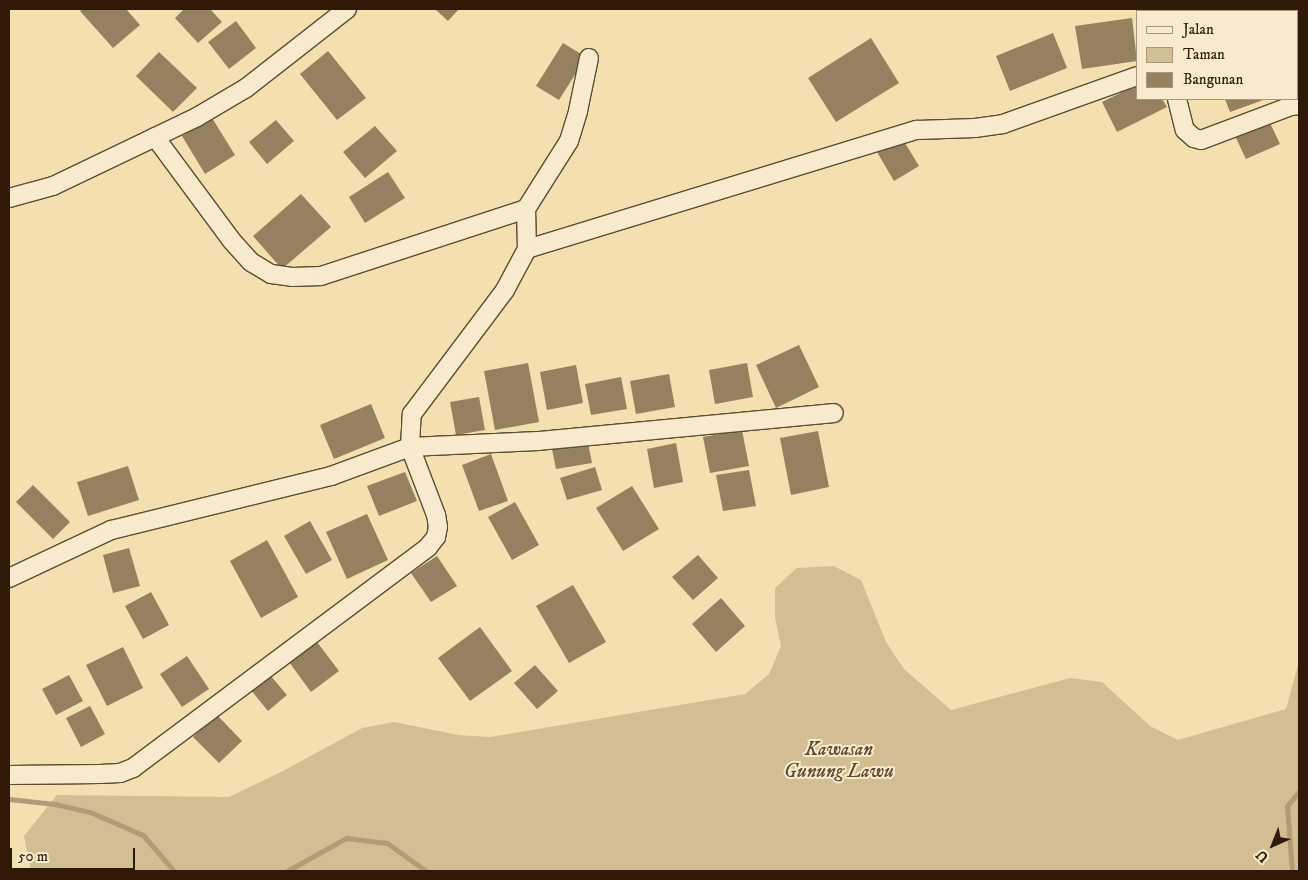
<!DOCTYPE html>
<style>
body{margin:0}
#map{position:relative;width:1308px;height:880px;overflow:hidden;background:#f4dfb0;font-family:"IM FELL DW Pica",serif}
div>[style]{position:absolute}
.green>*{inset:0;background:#d3be93}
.stream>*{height:5px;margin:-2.5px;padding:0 2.5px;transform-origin:2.5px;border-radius:2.5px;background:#b19c77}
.building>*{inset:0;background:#95805f}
.roads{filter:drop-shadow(1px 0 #604b31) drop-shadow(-1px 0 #604b31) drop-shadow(0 1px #604b31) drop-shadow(0 -1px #604b31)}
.minor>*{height:18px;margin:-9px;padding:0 9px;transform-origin:9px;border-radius:9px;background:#f8eacc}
span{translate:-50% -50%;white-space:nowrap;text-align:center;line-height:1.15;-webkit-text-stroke:4px #f8eacc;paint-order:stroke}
.park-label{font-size:19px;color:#604b31;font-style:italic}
.frame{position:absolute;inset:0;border:10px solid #2f1a07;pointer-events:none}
.legend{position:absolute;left:1136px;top:10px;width:162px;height:90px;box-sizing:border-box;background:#f8eacc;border:1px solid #a8977d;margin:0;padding:6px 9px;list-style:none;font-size:15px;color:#2f1a07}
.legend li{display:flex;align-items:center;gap:10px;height:25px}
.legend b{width:25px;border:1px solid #a8977d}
.north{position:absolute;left:1248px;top:820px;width:50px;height:50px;-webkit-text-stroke:4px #f8eacc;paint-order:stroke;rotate:224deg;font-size:14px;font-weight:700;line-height:20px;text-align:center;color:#2f1a07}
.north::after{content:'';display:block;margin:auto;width:18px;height:22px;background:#2f1a07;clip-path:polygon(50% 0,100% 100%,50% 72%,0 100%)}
.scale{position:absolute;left:10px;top:848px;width:125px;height:22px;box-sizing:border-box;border:2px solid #2f1a07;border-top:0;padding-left:6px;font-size:15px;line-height:18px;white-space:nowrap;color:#2f1a07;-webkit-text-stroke:4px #f8eacc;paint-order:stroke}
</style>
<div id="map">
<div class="green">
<i style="clip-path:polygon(834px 566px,861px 580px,886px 642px,904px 669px,951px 710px,1070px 678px,1102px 682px,1150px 726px,1178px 740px,1286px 709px,1299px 661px,1299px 871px,31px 871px,24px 836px,57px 795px,229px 797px,283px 771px,362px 728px,394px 722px,458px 735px,490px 737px,745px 694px,769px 674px,781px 646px,775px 618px,775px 588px,797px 568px)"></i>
</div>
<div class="stream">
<i style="left:9px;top:799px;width:46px;rotate:6.2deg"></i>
<i style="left:55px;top:804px;width:36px;rotate:13deg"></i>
<i style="left:90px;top:812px;width:58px;rotate:23.5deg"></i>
<i style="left:143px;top:835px;width:48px;rotate:49.3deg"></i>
<i style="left:287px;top:871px;width:68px;rotate:-29.2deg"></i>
<i style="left:346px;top:838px;width:41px;rotate:7deg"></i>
<i style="left:387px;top:843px;width:48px;rotate:35.7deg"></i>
<i style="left:1292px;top:871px;width:65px;rotate:-94.4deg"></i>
<i style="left:1287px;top:806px;width:19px;rotate:-51deg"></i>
</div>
<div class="building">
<i style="clip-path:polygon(83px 9px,126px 9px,140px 25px,113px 48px,80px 11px)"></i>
<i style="clip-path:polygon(184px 9px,210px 9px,222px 22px,198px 43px,175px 18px)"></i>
<i style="clip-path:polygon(435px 9px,459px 9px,448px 21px)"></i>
<i style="clip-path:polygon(1132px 18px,1137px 61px,1082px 69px,1075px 26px)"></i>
<i style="clip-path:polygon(236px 21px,256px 48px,229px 69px,208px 42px)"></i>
<i style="clip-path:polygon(1053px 33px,1067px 68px,1010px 91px,996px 56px)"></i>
<i style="clip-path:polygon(871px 38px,899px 83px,836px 122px,808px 78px)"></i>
<i style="clip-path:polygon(563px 43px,586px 57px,559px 100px,536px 86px)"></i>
<i style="clip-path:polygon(328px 51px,366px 98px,337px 120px,300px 74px)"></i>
<i style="clip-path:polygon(159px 52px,197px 88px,173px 112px,136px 76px)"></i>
<i style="clip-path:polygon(1137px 85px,1137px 99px,1162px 99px,1167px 107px,1117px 132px,1102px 102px)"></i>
<i style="clip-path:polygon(1225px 99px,1266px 99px,1230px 112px)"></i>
<i style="clip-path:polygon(212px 118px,235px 155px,205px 174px,182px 136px)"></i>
<i style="clip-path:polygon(276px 120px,294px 141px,267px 164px,249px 142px)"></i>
<i style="clip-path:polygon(1269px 121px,1280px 144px,1246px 159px,1235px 136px)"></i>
<i style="clip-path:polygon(375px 126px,397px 151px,365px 178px,343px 152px)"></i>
<i style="clip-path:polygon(902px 138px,919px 166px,894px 181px,877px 152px)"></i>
<i style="clip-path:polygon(388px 172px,405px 198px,365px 223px,349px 197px)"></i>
<i style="clip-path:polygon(301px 194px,331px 227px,282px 269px,253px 236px)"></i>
<i style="clip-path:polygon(799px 345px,819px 387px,776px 408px,756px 365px)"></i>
<i style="clip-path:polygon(528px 363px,539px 422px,495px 430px,484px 371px)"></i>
<i style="clip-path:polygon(747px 363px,753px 397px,715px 404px,709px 370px)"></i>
<i style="clip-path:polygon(576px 365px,583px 403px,547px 410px,540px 372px)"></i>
<i style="clip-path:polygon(669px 374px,675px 407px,636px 414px,630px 381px)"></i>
<i style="clip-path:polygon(621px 377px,627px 409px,591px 415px,585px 384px)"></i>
<i style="clip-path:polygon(479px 397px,485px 430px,456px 435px,450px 402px)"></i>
<i style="clip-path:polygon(371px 404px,385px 438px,334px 459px,320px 425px)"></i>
<i style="clip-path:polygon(742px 430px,749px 466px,710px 473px,703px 437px)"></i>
<i style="clip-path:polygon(818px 431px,829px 487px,791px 495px,780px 438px)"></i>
<i style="clip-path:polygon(587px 438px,592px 463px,556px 469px,551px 444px)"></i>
<i style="clip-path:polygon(676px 443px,683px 482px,654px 488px,647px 449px)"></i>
<i style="clip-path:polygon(491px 454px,508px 501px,479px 511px,462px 465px)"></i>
<i style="clip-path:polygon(128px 466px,139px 500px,88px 516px,77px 482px)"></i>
<i style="clip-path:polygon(595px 467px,602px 490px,567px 500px,560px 478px)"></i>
<i style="clip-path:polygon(749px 470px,756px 506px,723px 511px,716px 475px)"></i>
<i style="clip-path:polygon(405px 472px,417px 501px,379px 516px,367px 486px)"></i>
<i style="clip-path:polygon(33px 485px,70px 522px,53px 539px,16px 502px)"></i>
<i style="clip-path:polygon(632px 486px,659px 529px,623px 551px,596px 508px)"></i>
<i style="clip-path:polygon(515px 502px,539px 545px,512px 560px,488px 517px)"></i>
<i style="clip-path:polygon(367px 514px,388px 560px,347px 579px,326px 532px)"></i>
<i style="clip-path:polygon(310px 521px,332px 560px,306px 574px,284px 536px)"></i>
<i style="clip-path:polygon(267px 540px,298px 597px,261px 618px,230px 561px)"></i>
<i style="clip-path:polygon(129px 548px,140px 586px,113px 593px,103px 555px)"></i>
<i style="clip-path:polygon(698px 555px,718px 578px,693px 600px,672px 577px)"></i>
<i style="clip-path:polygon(437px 556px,457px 586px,431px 602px,411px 573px)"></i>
<i style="clip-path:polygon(573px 585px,606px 642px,569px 663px,536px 606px)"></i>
<i style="clip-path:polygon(151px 592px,169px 625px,143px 639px,125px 606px)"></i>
<i style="clip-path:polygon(721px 598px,745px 626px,716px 652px,692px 624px)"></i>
<i style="clip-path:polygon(480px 627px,512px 671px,470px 701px,438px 658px)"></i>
<i style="clip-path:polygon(317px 642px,339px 671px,311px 692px,289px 662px)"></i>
<i style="clip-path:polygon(123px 647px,143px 688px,107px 706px,86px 665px)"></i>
<i style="clip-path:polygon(187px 656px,209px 689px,182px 707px,160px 674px)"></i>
<i style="clip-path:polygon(535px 665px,558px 691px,537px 709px,514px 683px)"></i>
<i style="clip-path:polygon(69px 675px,83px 701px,56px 715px,42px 689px)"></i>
<i style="clip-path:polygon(270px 675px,287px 695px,268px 711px,251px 690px)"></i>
<i style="clip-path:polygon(90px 706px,105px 734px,81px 747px,66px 718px)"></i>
<i style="clip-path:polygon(216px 714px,242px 741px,219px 763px,193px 737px)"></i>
</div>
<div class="roads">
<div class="minor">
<i style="left:1177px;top:99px;width:32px;rotate:76deg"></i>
<i style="left:1185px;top:130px;width:12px;rotate:42deg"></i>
<i style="left:1194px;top:138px;width:7px;rotate:16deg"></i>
<i style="left:1201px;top:140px;width:96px;rotate:-20.7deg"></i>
<i style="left:1291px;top:106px;width:8px;rotate:-7deg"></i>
<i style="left:155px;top:137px;width:129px;rotate:53.5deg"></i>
<i style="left:232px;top:241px;width:28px;rotate:48deg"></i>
<i style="left:251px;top:262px;width:23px;rotate:31deg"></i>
<i style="left:271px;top:274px;width:21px;rotate:8deg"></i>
<i style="left:292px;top:277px;width:29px;rotate:-2deg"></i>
<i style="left:321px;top:276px;width:216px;rotate:-18.1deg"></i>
<i style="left:9px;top:198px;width:46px;rotate:-15.3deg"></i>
<i style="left:53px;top:186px;width:160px;rotate:-25.6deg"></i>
<i style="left:197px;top:117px;width:57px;rotate:-30.6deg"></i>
<i style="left:246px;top:88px;width:128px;rotate:-38deg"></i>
<i style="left:527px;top:249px;width:408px;rotate:-17deg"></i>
<i style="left:917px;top:130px;width:58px;rotate:-2deg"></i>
<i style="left:975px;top:128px;width:28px;rotate:-8deg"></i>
<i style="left:1003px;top:124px;width:142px;rotate:-19.7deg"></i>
<i style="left:9px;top:578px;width:113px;rotate:-25.2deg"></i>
<i style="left:111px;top:530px;width:227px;rotate:-13.8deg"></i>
<i style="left:331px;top:476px;width:84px;rotate:-20.2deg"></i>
<i style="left:410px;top:447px;width:128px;rotate:-2.7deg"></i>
<i style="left:538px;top:441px;width:297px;rotate:-5.4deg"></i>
<i style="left:9px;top:775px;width:91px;rotate:-0.6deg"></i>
<i style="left:100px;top:774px;width:20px;rotate:-3deg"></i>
<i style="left:120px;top:773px;width:14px;rotate:-21deg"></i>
<i style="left:133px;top:768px;width:369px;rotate:-36.8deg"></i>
<i style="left:428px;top:547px;width:13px;rotate:-51deg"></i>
<i style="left:436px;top:537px;width:10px;rotate:-79deg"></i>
<i style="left:438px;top:527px;width:12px;rotate:-99deg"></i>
<i style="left:436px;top:515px;width:73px;rotate:-110.9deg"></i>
<i style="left:410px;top:447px;width:33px;rotate:-87deg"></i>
<i style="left:412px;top:414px;width:155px;rotate:-53.1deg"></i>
<i style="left:505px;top:290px;width:47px;rotate:-61.8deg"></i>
<i style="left:527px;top:249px;width:40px;rotate:-91.4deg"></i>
<i style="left:526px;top:209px;width:80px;rotate:-57.7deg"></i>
<i style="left:569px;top:141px;width:31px;rotate:-73deg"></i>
<i style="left:578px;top:111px;width:54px;rotate:-78.3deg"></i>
</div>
</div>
<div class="park-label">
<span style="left:839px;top:761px">Kawasan<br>Gunung Lawu</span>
</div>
<div class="frame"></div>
<ul class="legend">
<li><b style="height:6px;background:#f8eacc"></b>Jalan</li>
<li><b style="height:14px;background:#d3be93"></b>Taman</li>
<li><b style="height:14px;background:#95805f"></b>Bangunan</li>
</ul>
<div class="north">U</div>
<div class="scale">50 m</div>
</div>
